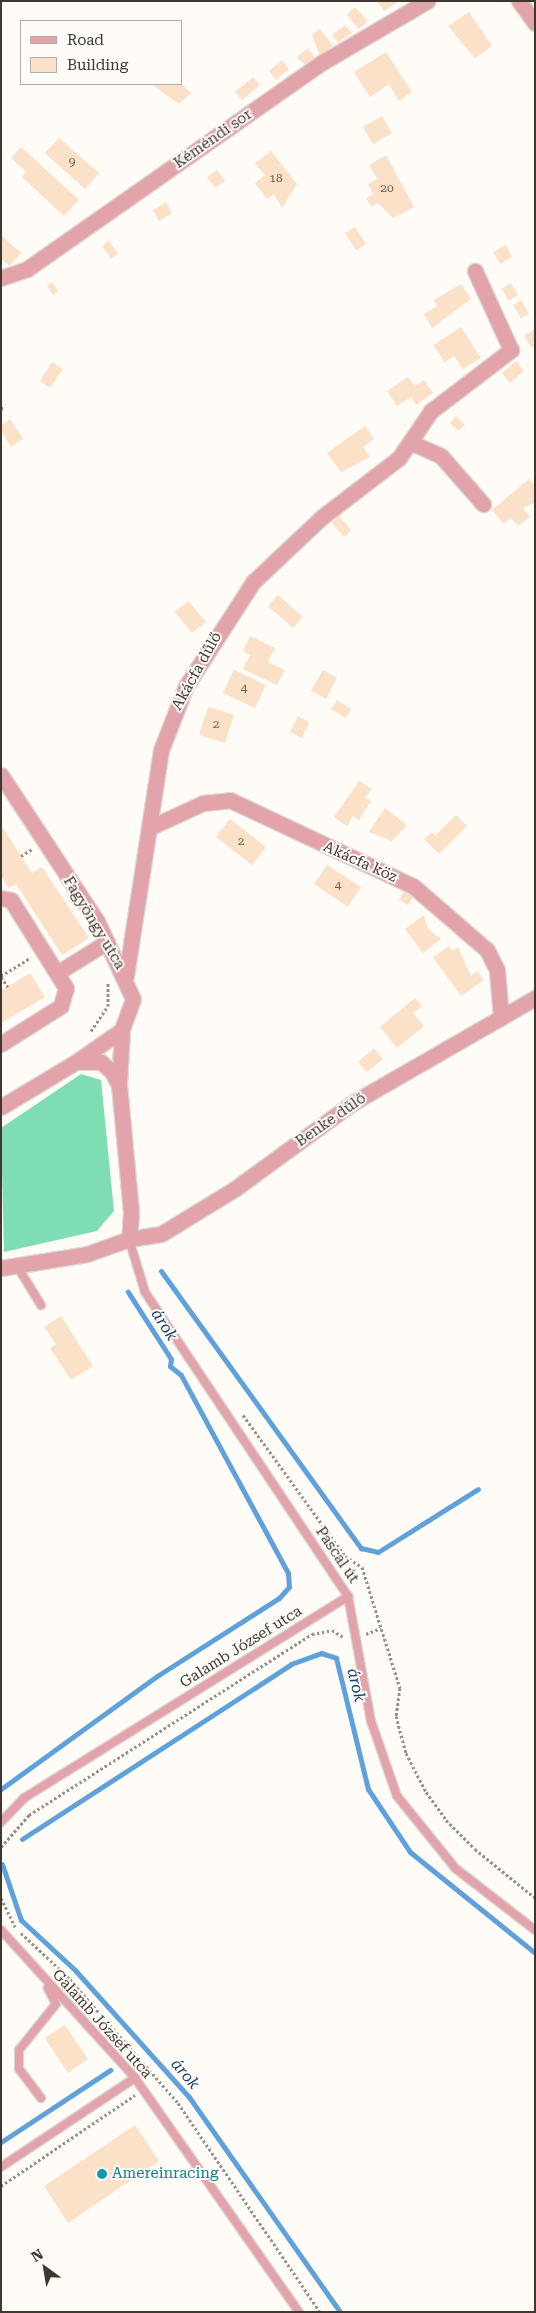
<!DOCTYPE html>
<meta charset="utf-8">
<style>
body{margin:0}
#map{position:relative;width:536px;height:2313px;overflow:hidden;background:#fffbf7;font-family:"Roboto Serif",serif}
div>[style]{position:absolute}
.forest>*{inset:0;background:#7fddb3}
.stream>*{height:5px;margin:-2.5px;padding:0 2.5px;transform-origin:2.5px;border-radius:2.5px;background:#5fa2db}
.building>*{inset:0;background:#fce1c9}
.path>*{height:3px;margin-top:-1.5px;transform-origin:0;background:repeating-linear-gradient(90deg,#96908a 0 2.5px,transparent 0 5px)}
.roads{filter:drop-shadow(1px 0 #dcd8d3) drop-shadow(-1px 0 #dcd8d3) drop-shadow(0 1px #dcd8d3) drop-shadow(0 -1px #dcd8d3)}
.lane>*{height:8px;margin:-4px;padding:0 4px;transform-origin:4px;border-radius:4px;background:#e2a3ab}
.street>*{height:15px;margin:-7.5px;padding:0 7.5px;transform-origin:7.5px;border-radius:7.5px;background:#e2a3ab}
.dots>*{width:14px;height:14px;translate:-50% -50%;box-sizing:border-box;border:2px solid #fffbf7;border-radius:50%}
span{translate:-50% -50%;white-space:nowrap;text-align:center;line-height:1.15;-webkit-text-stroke:4px #fffbf7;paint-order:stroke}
.number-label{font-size:12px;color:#6e6256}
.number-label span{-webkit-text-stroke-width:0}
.street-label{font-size:15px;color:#3f3730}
.culture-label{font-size:15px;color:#0d838f}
.left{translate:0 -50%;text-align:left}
.water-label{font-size:16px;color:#12446a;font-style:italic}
.frame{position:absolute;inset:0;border:2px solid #3f3730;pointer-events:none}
.legend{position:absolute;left:20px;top:20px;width:162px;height:65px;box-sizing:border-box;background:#fffbf7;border:1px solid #b2ada7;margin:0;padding:6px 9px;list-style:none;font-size:15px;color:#3f3730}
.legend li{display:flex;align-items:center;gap:10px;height:25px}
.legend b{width:25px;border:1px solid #b2ada7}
.north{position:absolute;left:20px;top:2243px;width:50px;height:50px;-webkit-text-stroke:4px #fffbf7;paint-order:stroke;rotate:328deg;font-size:14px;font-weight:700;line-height:20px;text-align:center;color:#3f3730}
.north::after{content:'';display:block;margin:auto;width:18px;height:22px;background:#3f3730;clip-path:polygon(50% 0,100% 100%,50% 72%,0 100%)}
</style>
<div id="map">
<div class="forest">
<i style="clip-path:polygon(81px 1074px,101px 1080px,114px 1211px,97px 1231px,4px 1252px,1px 1128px)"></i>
</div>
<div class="stream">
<i style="left:161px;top:1271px;width:342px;rotate:54.2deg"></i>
<i style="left:361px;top:1548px;width:17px;rotate:13deg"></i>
<i style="left:378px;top:1552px;width:118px;rotate:-32.2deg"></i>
<i style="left:1px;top:1789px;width:193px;rotate:-35.9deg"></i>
<i style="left:157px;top:1676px;width:145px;rotate:-32.6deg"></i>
<i style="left:279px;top:1598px;width:15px;rotate:-48deg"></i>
<i style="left:289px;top:1587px;width:14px;rotate:-94deg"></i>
<i style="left:288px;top:1573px;width:225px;rotate:-118.4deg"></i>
<i style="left:181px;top:1375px;width:14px;rotate:-141deg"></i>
<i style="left:170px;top:1366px;width:7px;rotate:-82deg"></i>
<i style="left:171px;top:1359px;width:80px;rotate:-122.7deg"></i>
<i style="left:22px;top:1839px;width:321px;rotate:-33deg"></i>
<i style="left:291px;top:1664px;width:32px;rotate:-20deg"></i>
<i style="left:321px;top:1653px;width:16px;rotate:18deg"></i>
<i style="left:336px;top:1658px;width:135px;rotate:76.3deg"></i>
<i style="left:368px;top:1789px;width:76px;rotate:56.3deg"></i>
<i style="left:410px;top:1852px;width:161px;rotate:38.9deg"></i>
<i style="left:2px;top:1864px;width:59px;rotate:71.3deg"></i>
<i style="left:21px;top:1920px;width:74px;rotate:42.8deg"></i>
<i style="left:75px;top:1970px;width:171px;rotate:48.1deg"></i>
<i style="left:189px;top:2097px;width:263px;rotate:54.9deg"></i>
<i style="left:1px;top:2142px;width:131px;rotate:-33.4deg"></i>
</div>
<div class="building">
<i style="clip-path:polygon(377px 1px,395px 1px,396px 3px,384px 11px)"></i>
<i style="clip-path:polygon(355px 7px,368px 21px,359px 29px,347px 15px)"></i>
<i style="clip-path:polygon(469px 12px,492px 46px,475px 58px,448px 26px)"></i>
<i style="clip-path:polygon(345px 25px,352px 33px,338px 43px,332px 35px)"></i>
<i style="clip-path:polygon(319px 29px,333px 45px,320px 56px,312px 35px)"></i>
<i style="clip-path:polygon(308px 48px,315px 57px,305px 65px,297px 57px)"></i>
<i style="clip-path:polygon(386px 52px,412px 92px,399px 101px,389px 84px,370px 97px,354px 72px)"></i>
<i style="clip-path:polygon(282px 60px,289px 69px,276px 80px,269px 71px)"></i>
<i style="clip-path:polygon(253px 77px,260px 85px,242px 100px,235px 92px)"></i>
<i style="clip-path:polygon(151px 84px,182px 84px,191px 93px,179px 104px)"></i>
<i style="clip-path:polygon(382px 116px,392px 133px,373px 144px,363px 127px)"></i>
<i style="clip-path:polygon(59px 138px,99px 173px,85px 189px,45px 153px)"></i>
<i style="clip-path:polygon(21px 147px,79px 200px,64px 216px,22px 177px,26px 172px,11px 158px)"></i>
<i style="clip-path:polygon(271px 151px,297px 184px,282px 208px,274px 194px,267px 199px,255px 183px,265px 175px,255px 163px)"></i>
<i style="clip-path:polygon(386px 155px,414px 207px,393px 218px,378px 203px,371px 207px,366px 198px,373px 194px,368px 184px,377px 179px,369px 165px)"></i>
<i style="clip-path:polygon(217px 170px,225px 181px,215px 188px,207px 177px)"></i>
<i style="clip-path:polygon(166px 202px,172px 213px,159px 221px,153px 210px)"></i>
<i style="clip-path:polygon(355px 227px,366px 244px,356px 250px,345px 233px)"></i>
<i style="clip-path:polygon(1px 235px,21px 253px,9px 266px,1px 258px)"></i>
<i style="clip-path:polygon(109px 241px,118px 254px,111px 259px,102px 246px)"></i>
<i style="clip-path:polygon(506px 245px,512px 257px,500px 264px,493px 252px)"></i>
<i style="clip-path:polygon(52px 282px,58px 291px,53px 295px,47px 286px)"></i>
<i style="clip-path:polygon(511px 283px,518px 295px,509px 301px,502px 289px)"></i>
<i style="clip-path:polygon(461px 284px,471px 299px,432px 328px,424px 314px,437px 306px,434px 300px)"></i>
<i style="clip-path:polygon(521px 300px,529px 314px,521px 318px,513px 305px)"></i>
<i style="clip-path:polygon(461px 327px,481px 358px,463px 369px,454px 356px,445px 362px,433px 345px)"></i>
<i style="clip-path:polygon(534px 330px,535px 346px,532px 348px,524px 336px)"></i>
<i style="clip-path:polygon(516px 361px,524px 371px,510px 383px,502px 373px)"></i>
<i style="clip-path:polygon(52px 362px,63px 369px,50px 388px,40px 381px)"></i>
<i style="clip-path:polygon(408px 377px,415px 386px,424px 380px,433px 393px,416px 405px,411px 397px,397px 406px,387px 391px)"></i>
<i style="clip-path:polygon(456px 416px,465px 425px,458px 431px,450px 423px)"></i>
<i style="clip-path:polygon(10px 419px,23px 439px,11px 447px,1px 431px,1px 425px)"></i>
<i style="clip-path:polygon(365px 426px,374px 439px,363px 447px,370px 457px,341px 472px,327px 453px)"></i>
<i style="clip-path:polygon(529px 479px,535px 486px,535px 502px,523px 508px,530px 517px,518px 526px,511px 518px,504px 524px,492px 510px)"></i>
<i style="clip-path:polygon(339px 516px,351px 530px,344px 537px,332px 523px)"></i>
<i style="clip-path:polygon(278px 595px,303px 617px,293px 628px,268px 606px)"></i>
<i style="clip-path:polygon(188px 601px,206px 622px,192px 633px,175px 612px)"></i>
<i style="clip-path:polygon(250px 636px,275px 648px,268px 662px,285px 670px,277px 685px,243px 669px,250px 655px,243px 651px)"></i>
<i style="clip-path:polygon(234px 670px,266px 685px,255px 708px,223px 693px)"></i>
<i style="clip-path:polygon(323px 670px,337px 678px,326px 699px,311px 691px)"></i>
<i style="clip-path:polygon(337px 700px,351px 709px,346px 718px,331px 709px)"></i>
<i style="clip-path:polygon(208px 707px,234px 715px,225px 743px,199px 735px)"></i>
<i style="clip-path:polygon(298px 716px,309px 722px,302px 738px,290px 732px)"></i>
<i style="clip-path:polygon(359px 781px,372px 789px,365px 798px,371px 801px,359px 820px,353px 816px,347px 826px,334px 817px)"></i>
<i style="clip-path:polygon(385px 808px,407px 825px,392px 841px,369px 832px)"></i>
<i style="clip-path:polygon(456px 815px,467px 826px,439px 854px,424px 839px,432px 832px,435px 836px)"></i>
<i style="clip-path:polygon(230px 819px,266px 847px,252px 865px,216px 837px)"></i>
<i style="clip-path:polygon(1px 825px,32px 873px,42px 867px,89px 938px,62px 955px,16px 884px,9px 888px,1px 876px)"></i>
<i style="clip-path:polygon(327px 865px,361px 887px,348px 907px,314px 884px)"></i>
<i style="clip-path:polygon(406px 887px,416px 892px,408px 905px,399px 900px)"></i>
<i style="clip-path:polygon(424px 915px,428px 929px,441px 939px,423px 953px,405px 929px)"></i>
<i style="clip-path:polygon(449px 946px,452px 951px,458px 947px,471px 976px,477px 971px,484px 980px,461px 996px,433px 957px)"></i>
<i style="clip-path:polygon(30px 973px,45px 997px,1px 1023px,1px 991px)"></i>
<i style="clip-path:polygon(415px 998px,422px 1006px,413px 1013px,424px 1026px,397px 1048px,380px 1027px)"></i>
<i style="clip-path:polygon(374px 1048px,383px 1059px,367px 1072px,358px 1062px)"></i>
<i style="clip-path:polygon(61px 1316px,93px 1366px,71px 1380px,50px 1348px,56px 1344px,44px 1327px)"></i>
<i style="clip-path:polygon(65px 2025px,88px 2059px,68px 2073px,45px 2038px)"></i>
<i style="clip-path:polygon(135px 2125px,159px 2161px,68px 2223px,44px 2186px)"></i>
</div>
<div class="path">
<i style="left:1px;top:409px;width:5px;rotate:-37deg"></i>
<i style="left:21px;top:856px;width:13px;rotate:-32deg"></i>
<i style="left:1px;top:976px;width:34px;rotate:-32deg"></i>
<i style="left:1px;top:977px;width:12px;rotate:55deg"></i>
<i style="left:91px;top:1031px;width:30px;rotate:-56deg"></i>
<i style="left:108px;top:1006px;width:24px;rotate:-90deg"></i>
<i style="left:243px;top:1415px;width:174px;rotate:54.1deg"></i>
<i style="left:345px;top:1556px;width:20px;rotate:33deg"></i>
<i style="left:362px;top:1567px;width:127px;rotate:72.6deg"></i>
<i style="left:400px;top:1688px;width:28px;rotate:98deg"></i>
<i style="left:396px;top:1716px;width:38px;rotate:75deg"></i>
<i style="left:406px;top:1753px;width:44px;rotate:62.9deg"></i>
<i style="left:426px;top:1792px;width:34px;rotate:54deg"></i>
<i style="left:446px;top:1820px;width:41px;rotate:45deg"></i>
<i style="left:475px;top:1849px;width:77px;rotate:39.2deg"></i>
<i style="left:366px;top:1634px;width:16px;rotate:-22deg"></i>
<i style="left:1px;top:1847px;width:43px;rotate:-48.8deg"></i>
<i style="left:29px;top:1815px;width:336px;rotate:-32.6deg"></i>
<i style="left:312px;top:1634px;width:20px;rotate:-11deg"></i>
<i style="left:332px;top:1630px;width:13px;rotate:32deg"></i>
<i style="left:1px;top:1898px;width:32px;rotate:64deg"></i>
<i style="left:21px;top:1933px;width:63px;rotate:43.1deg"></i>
<i style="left:67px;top:1976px;width:169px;rotate:48.8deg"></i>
<i style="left:178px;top:2103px;width:253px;rotate:55.8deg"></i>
<i style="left:1px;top:2186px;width:162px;rotate:-34.2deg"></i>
</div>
<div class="roads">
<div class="lane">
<i style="left:129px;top:1239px;width:55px;rotate:73.2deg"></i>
<i style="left:145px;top:1292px;width:366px;rotate:56.3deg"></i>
<i style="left:348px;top:1596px;width:127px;rotate:79.6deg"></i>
<i style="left:371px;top:1721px;width:79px;rotate:70.9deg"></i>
<i style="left:397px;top:1796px;width:92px;rotate:51.1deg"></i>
<i style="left:455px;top:1868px;width:101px;rotate:37.8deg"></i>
<i style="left:17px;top:1266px;width:46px;rotate:58.4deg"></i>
<i style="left:1px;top:1822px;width:33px;rotate:-46deg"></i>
<i style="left:24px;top:1798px;width:382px;rotate:-31.9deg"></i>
<i style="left:1px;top:1930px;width:200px;rotate:47.8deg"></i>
<i style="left:135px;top:2078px;width:286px;rotate:55deg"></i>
<i style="left:41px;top:2098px;width:36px;rotate:-127deg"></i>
<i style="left:19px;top:2069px;width:19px;rotate:-90deg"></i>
<i style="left:19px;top:2050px;width:59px;rotate:-51.2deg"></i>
<i style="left:56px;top:2004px;width:18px;rotate:-117deg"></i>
<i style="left:1px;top:2167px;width:161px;rotate:-33.6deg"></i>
</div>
<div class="street">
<i style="left:519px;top:1px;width:27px;rotate:54deg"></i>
<i style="left:1px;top:278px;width:28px;rotate:-19deg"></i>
<i style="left:27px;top:269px;width:361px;rotate:-35deg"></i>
<i style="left:323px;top:62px;width:121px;rotate:-30.4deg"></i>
<i style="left:410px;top:442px;width:34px;rotate:24deg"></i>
<i style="left:441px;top:456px;width:64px;rotate:48.8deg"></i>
<i style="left:1px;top:775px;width:175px;rotate:56.7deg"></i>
<i style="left:97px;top:921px;width:86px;rotate:65.2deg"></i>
<i style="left:133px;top:999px;width:33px;rotate:110deg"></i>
<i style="left:122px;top:1030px;width:56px;rotate:145.2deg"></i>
<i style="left:153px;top:826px;width:55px;rotate:-24.7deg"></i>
<i style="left:203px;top:803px;width:27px;rotate:-6deg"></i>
<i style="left:230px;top:800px;width:202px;rotate:25.2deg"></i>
<i style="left:413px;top:886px;width:98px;rotate:40.9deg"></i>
<i style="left:487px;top:950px;width:22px;rotate:63deg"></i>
<i style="left:497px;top:970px;width:48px;rotate:85.2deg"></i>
<i style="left:1px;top:898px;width:10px;rotate:11deg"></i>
<i style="left:11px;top:900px;width:104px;rotate:58deg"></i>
<i style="left:66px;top:988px;width:19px;rotate:106deg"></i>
<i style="left:61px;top:1006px;width:71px;rotate:147.7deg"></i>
<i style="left:57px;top:973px;width:59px;rotate:-31.8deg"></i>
<i style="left:126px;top:976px;width:229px;rotate:-81.2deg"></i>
<i style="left:161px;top:750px;width:69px;rotate:-68.7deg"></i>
<i style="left:186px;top:686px;width:124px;rotate:-57.2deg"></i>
<i style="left:253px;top:582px;width:95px;rotate:-43.3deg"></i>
<i style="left:322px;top:517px;width:97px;rotate:-37.5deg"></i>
<i style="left:399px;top:458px;width:57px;rotate:-55.8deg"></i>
<i style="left:431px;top:411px;width:101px;rotate:-37.3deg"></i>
<i style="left:511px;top:350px;width:87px;rotate:-114.5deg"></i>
<i style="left:119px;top:1084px;width:54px;rotate:-86.8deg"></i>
<i style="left:1px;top:1107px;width:87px;rotate:-31deg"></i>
<i style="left:76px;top:1062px;width:25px"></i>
<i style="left:101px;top:1062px;width:15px;rotate:42deg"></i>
<i style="left:112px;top:1072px;width:15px;rotate:62deg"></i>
<i style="left:119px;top:1085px;width:129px;rotate:84.6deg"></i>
<i style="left:131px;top:1213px;width:26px;rotate:94deg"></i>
<i style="left:1px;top:1268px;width:87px;rotate:-9.2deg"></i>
<i style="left:87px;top:1254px;width:45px;rotate:-19.7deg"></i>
<i style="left:129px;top:1239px;width:32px;rotate:-9deg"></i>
<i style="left:161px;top:1234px;width:88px;rotate:-31.5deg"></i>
<i style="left:236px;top:1188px;width:146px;rotate:-36.1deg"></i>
<i style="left:354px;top:1102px;width:209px;rotate:-29.9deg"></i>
</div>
</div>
<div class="dots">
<i style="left:102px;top:2174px;background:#0f9aa8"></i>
</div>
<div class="number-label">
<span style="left:72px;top:163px">9</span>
<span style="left:276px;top:179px">18</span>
<span style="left:387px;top:189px">20</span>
<span style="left:244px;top:689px">4</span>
<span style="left:216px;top:725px">2</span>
<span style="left:241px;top:842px">2</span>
<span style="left:338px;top:886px">4</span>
</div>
<div class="street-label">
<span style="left:213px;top:139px;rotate:-35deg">Kéméndi sor</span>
<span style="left:197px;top:671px;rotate:-61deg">Akácfa dűlő</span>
<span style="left:360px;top:862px;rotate:24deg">Akácfa köz</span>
<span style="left:94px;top:923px;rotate:59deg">Fagyöngy utca</span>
<span style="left:331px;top:1120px;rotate:-35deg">Benke dűlő</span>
<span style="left:337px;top:1555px;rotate:56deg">Pascal út</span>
<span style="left:241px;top:1647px;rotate:-32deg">Galamb József utca</span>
<span style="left:102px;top:2024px;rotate:48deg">Galamb József utca</span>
</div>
<div class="culture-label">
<span class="left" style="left:112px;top:2174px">Amereinracing</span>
</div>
<div class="water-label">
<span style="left:164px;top:1325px;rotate:57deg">árok</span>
<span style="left:356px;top:1685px;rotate:76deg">árok</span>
<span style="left:185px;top:2074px;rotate:49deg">árok</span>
</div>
<div class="frame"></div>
<ul class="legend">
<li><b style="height:6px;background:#e2a3ab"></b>Road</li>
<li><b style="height:14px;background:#fce1c9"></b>Building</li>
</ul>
<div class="north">N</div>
</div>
